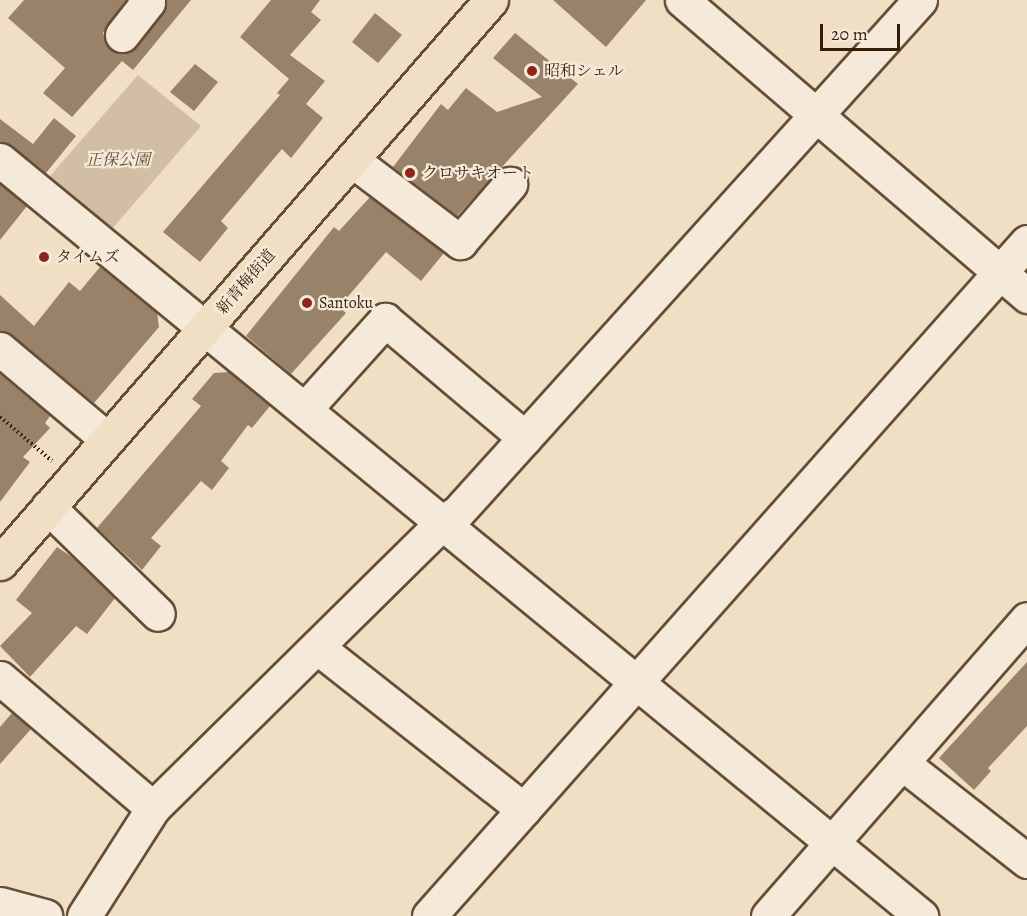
<!DOCTYPE html>
<meta charset="utf-8">
<style>
body{margin:0}
#map{position:relative;width:1027px;height:916px;overflow:hidden;background:#f0dfc4;font-family:Alegreya,"Noto Serif JP",serif}
div>[style]{position:absolute}
.green>*{inset:0;background:#d1bea4}
.building>*{inset:0;background:#988269}
.path>*{height:4px;margin-top:-2px;transform-origin:0;background:repeating-linear-gradient(90deg,#381d06 0 1.5px,transparent 0 4.5px)}
.roads{filter:drop-shadow(2px 0 #664e36) drop-shadow(-2px 0 #664e36) drop-shadow(0 2px #664e36) drop-shadow(0 -2px #664e36)}
.minor>*{height:33px;margin:-16.5px;padding:0 16.5px;transform-origin:16.5px;border-radius:16.5px;background:#f5ead9}
.major>*{height:33px;margin:-16.5px;padding:0 16.5px;transform-origin:16.5px;border-radius:16.5px;background:#f0dfc4}
.dots>*{width:16px;height:16px;translate:-50% -50%;box-sizing:border-box;border:3px solid #f5ead9;border-radius:50%}
span{translate:-50% -50%;white-space:nowrap;text-align:center;line-height:1.15;-webkit-text-stroke:4.5px #f5ead9;paint-order:stroke}
.poi-label{font-size:16px;color:#381d06}
.left{translate:0 -50%;text-align:left}
.park-label{font-size:16px;color:#664d35;font-style:italic}
.street-label{font-size:16px;color:#381d06}
.scale{position:absolute;left:820px;top:24px;width:80px;height:27px;box-sizing:border-box;border:3px solid #381d06;border-top:0;padding-left:8px;font-size:18px;line-height:21px;white-space:nowrap;color:#381d06;-webkit-text-stroke:4px #f5ead9;paint-order:stroke}
</style>
<div id="map">
<div class="green">
<i style="clip-path:polygon(138px 75px,201px 126px,111px 230px,50px 176px)"></i>
</div>
<div class="building">
<i style="clip-path:polygon(24px 0,126px 0,103px 33px,110px 49px,120px 54px,137px 47px,163px 14px,166px 0,191px 0,133px 70px,122px 61px,72px 117px,43px 93px,65px 68px,8px 18px)"></i>
<i style="clip-path:polygon(271px 0,320px 0,311px 12px,321px 20px,290px 55px,325px 81px,306px 104px,323px 118px,291px 158px,282px 149px,221px 221px,228px 228px,200px 262px,163px 232px,280px 95px,277px 93px,289px 79px,240px 37px)"></i>
<i style="clip-path:polygon(553px 0,646px 0,606px 47px)"></i>
<i style="clip-path:polygon(375px 13px,402px 35px,378px 63px,352px 42px)"></i>
<i style="clip-path:polygon(515px 33px,578px 84px,457px 216px,393px 167px,441px 104px,448px 110px,466px 88px,497px 112px,542px 97px,493px 58px)"></i>
<i style="clip-path:polygon(195px 64px,218px 82px,194px 111px,170px 92px)"></i>
<i style="clip-path:polygon(54px 118px,76px 136px,46px 173px,12px 146px,0 142px,0 119px,33px 144px)"></i>
<i style="clip-path:polygon(0 184px,27px 206px,0 240px)"></i>
<i style="clip-path:polygon(370px 197px,444px 253px,421px 281px,386px 252px,339px 307px,346px 313px,291px 374px,246px 336px,334px 227px,339px 231px)"></i>
<i style="clip-path:polygon(100px 267px,157px 313px,159px 327px,94px 403px,12px 335px,0 331px,0 295px,34px 326px,69px 282px,80px 291px)"></i>
<i style="clip-path:polygon(229px 372px,270px 406px,252px 428px,248px 425px,221px 461px,229px 468px,212px 490px,201px 481px,151px 538px,161px 546px,142px 570px,97px 528px,201px 406px,192px 399px,214px 373px)"></i>
<i style="clip-path:polygon(0 374px,50px 416px,45px 423px,50px 428px,23px 457px,30px 462px,0 502px)"></i>
<i style="clip-path:polygon(57px 547px,72px 557px,115px 598px,87px 634px,76px 626px,30px 677px,0 646px,32px 613px,16px 600px)"></i>
<i style="clip-path:polygon(1027px 662px,1027px 726px,988px 768px,991px 771px,974px 790px,939px 758px)"></i>
<i style="clip-path:polygon(12px 713px,31px 729px,0 764px,0 727px)"></i>
</div>
<div class="path">
<i style="left:0;top:417px;width:68px;rotate:40.2deg"></i>
</div>
<div class="roads">
<div class="minor">
<i style="left:682px;top:0;width:455px;rotate:40.6deg"></i>
<i style="left:122px;top:35px;width:42px;rotate:-51.8deg"></i>
<i style="left:148px;top:2px;width:4px;rotate:-146deg"></i>
<i style="left:0;top:160px;width:1192px;rotate:39.38deg"></i>
<i style="left:352px;top:160px;width:136px;rotate:37.2deg"></i>
<i style="left:460px;top:242px;width:77px;rotate:-49.2deg"></i>
<i style="left:0;top:349px;width:140px;rotate:40.1deg"></i>
<i style="left:305px;top:409px;width:120px;rotate:-48deg"></i>
<i style="left:385px;top:320px;width:183px;rotate:40.1deg"></i>
<i style="left:48px;top:507px;width:153px;rotate:44.2deg"></i>
<i style="left:317px;top:647px;width:263px;rotate:38.2deg"></i>
<i style="left:0;top:678px;width:201px;rotate:40.4deg"></i>
<i style="left:902px;top:763px;width:159px;rotate:38.1deg"></i>
<i style="left:0;top:904px;width:47px;rotate:14.9deg"></i>
<i style="left:84px;top:916px;width:128px;rotate:-57.4deg"></i>
<i style="left:153px;top:808px;width:409px;rotate:-44.6deg"></i>
<i style="left:444px;top:521px;width:15px;rotate:-32deg"></i>
<i style="left:457px;top:513px;width:691px;rotate:-47.93deg"></i>
<i style="left:429px;top:916px;width:901px;rotate:-48.42deg"></i>
<i style="left:768px;top:916px;width:394px;rotate:-48.9deg"></i>
</div>
<div class="major">
<i style="left:0;top:563px;width:747px;rotate:-48.91deg"></i>
</div>
</div>
<div class="dots">
<i style="left:532px;top:71px;background:#8f2418"></i>
<i style="left:410px;top:173px;background:#8f2418"></i>
<i style="left:44px;top:257px;background:#8f2418"></i>
<i style="left:307px;top:303px;background:#8f2418"></i>
</div>
<div class="poi-label">
<span class="left" style="left:544px;top:71px">昭和シェル</span>
<span class="left" style="left:422px;top:173px">クロサキオート</span>
<span class="left" style="left:56px;top:257px">タイムズ</span>
<span class="left" style="left:319px;top:303px">Santoku</span>
</div>
<div class="park-label">
<span style="left:118px;top:160px">正保公園</span>
</div>
<div class="street-label">
<span style="left:246px;top:282px;rotate:-49deg">新青梅街道</span>
</div>
<div class="scale">20 m</div>
</div>
